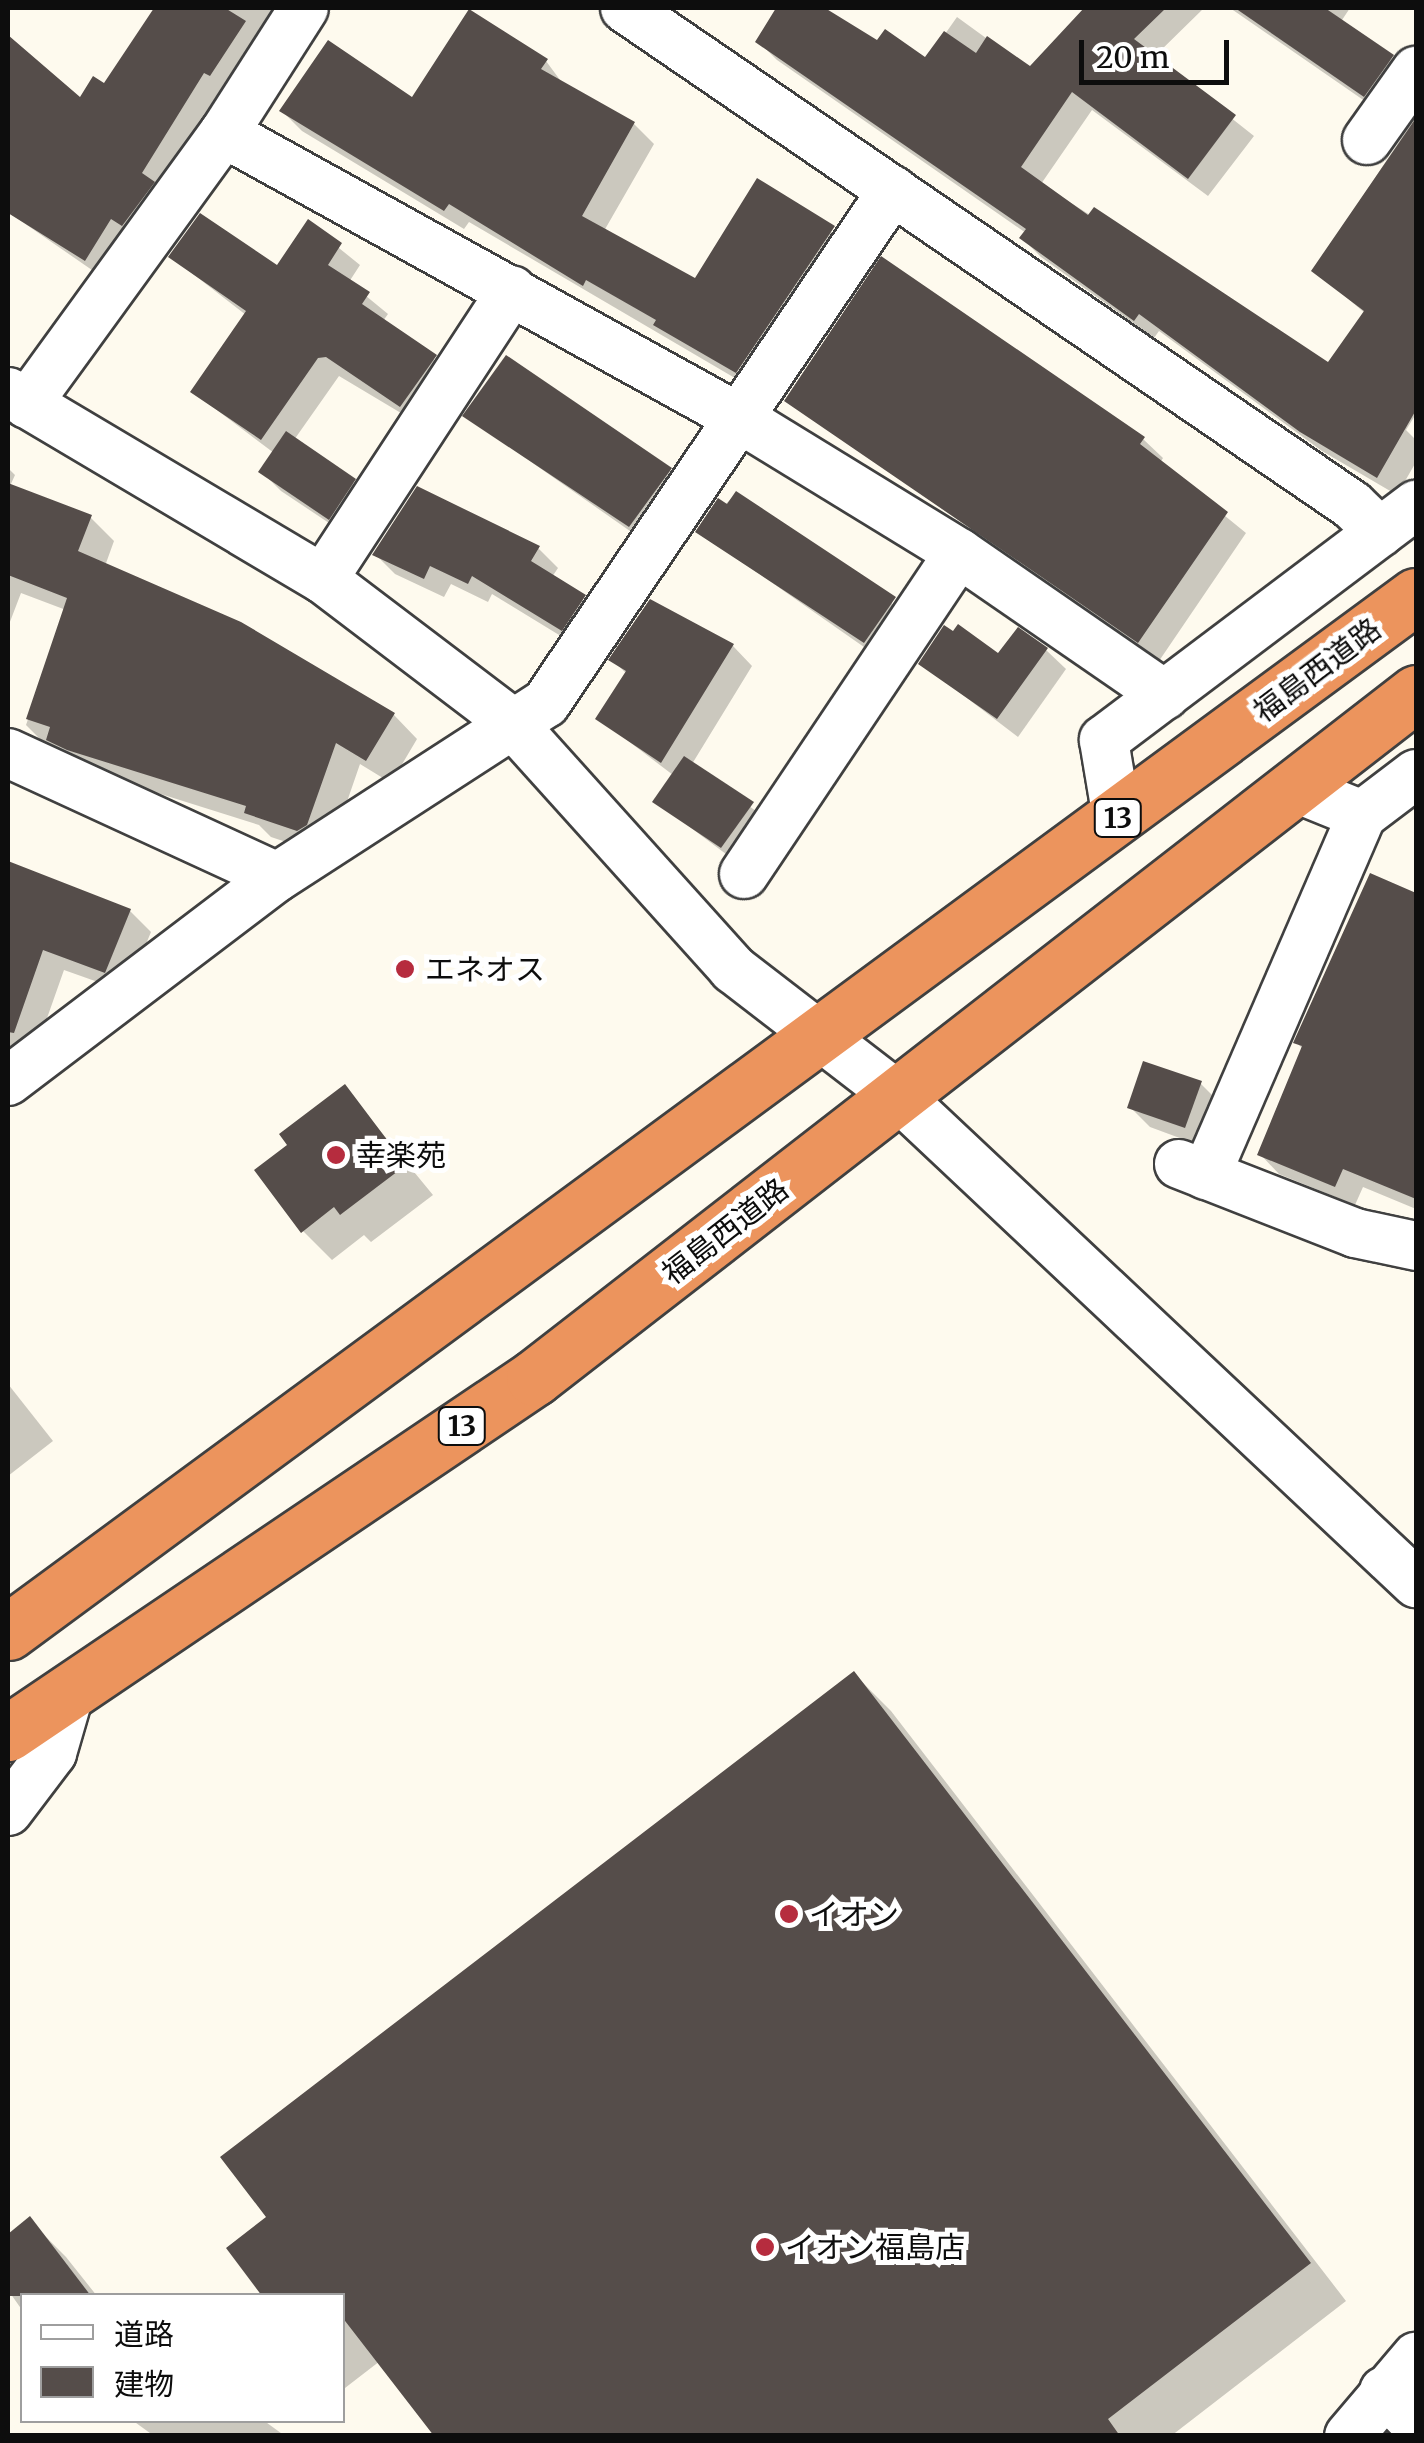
<!DOCTYPE html>
<meta charset="utf-8">
<style>
body{margin:0}
#map{position:relative;width:1424px;height:2443px;overflow:hidden;background:#fefaee;font-family:Merriweather,"Noto Sans JP",serif}
div>[style]{position:absolute}
.shadow>*{inset:0;background:#0003}
.building>*{inset:0;background:#554d4a}
.roads{filter:drop-shadow(2px 0 #404040) drop-shadow(-2px 0 #404040) drop-shadow(0 2px #404040) drop-shadow(0 -2px #404040)}
.minor>*{height:48px;margin:-24px;padding:0 24px;transform-origin:24px;border-radius:24px;background:#fff}
.highway>*{height:55px;margin:-27.5px;padding:0 27.5px;transform-origin:27.5px;border-radius:27.5px;background:#ec945d}
.dots>*{width:28px;height:28px;translate:-50% -50%;box-sizing:border-box;border:5px solid #fff;border-radius:50%}
span{translate:-50% -50%;white-space:nowrap;text-align:center;line-height:1.15;-webkit-text-stroke:10px #fff;paint-order:stroke}
.shield-label span{padding:2px 8px;background:#fff;border:2px solid;border-radius:8px;-webkit-text-stroke-width:0}
.shield-label{font-size:28px;color:#0d0d0d;font-weight:700}
.street-label{font-size:30px;color:#0d0d0d}
.poi-label{font-size:30px;color:#0d0d0d}
.left{translate:0 -50%;text-align:left}
.frame{position:absolute;inset:0;border:10px solid #0d0d0d;pointer-events:none}
.legend{position:absolute;left:20px;top:2293px;width:325px;height:130px;box-sizing:border-box;background:#fff;border:2px solid #9e9e9e;margin:0;padding:12px 18px;list-style:none;font-size:30px;color:#0d0d0d}
.legend li{display:flex;align-items:center;gap:20px;height:50px}
.legend b{width:50px;border:2px solid #9e9e9e}
.scale{position:absolute;left:1079px;top:40px;width:150px;height:45px;box-sizing:border-box;border:5px solid #0d0d0d;border-top:0;padding-left:12px;font-size:30px;line-height:35px;white-space:nowrap;color:#0d0d0d;-webkit-text-stroke:8px #fff;paint-order:stroke}
</style>
<div id="map">
<div class="shadow">
<i style="clip-path:polygon(157px 8px,287px 8px,105px 279px,8px 212px,8px 199px,40px 145px,8px 116px,8px 38px,81px 101px,105px 87px)"></i>
<i style="clip-path:polygon(779px 8px,820px 8px,878px 44px,926px 61px,957px 17px,1030px 70px,1087px 8px,1204px 8px,1154px 57px,1254px 136px,1208px 196px,1092px 110px,1041px 184px,1329px 366px,1366px 314px,1314px 270px,1416px 116px,1416px 414px,1406px 430px,1416px 440px,1416px 462px,1397px 495px,1322px 451px,1159px 331px,1154px 338px,1041px 257px,1022px 238px,1026px 233px,777px 60px,758px 41px)"></i>
<i style="clip-path:polygon(1230px 8px,1350px 8px,1340px 23px,1412px 76px,1385px 115px)"></i>
<i style="clip-path:polygon(546px 61px,563px 84px,634px 124px,654px 144px,604px 231px,695px 282px,758px 181px,854px 248px,757px 391px,469px 222px,464px 229px,302px 131px,282px 111px,413px 100px)"></i>
<i style="clip-path:polygon(308px 223px,360px 265px,349px 282px,388px 314px,383px 321px,455px 376px,421px 425px,339px 376px,294px 440px,374px 500px,350px 537px,281px 491px,261px 471px,274px 453px,193px 392px,246px 315px,171px 257px,277px 268px)"></i>
<i style="clip-path:polygon(787px 400px,1143px 439px,1163px 458px,1160px 463px,1246px 533px,1159px 661px)"></i>
<i style="clip-path:polygon(467px 417px,670px 470px,690px 490px,650px 545px)"></i>
<i style="clip-path:polygon(8px 468px,15px 475px,10px 486px,90px 517px,114px 541px,105px 566px,394px 715px,417px 739px,391px 783px,360px 764px,331px 848px,322px 854px,271px 837px,259px 825px,94px 773px,50px 749px,26px 725px,66px 610px,21px 593px,8px 627px)"></i>
<i style="clip-path:polygon(736px 494px,914px 619px,884px 661px,698px 531px)"></i>
<i style="clip-path:polygon(538px 548px,558px 568px,552px 577px,604px 617px,582px 649px,492px 594px,488px 602px,451px 584px,444px 597px,395px 574px,375px 554px)"></i>
<i style="clip-path:polygon(733px 646px,752px 666px,692px 764px,772px 823px,742px 866px,655px 801px,673px 775px,598px 718px,627px 674px,612px 660px)"></i>
<i style="clip-path:polygon(1046px 650px,1066px 669px,1018px 737px,921px 663px)"></i>
<i style="clip-path:polygon(8px 865px,130px 911px,151px 932px,126px 992px,64px 970px,34px 1055px,8px 1046px)"></i>
<i style="clip-path:polygon(1371px 876px,1416px 896px,1416px 1209px,1363px 1187px,1355px 1205px,1279px 1174px,1260px 1154px,1303px 1049px,1296px 1042px)"></i>
<i style="clip-path:polygon(1200px 1083px,1220px 1103px,1204px 1147px,1150px 1127px,1130px 1107px)"></i>
<i style="clip-path:polygon(345px 1088px,433px 1195px,371px 1242px,364px 1235px,332px 1260px,303px 1231px,290px 1145px)"></i>
<i style="clip-path:polygon(8px 1384px,53px 1441px,8px 1476px)"></i>
<i style="clip-path:polygon(854px 1674px,891px 1711px,1346px 2301px,1171px 2436px,437px 2436px,380px 2361px,345px 2388px,342px 2296px,270px 2218px)"></i>
<i style="clip-path:polygon(29px 2220px,66px 2257px,97px 2296px,22px 2296px,22px 2310px,8px 2290px,8px 2237px)"></i>
<i style="clip-path:polygon(132px 2420px,263px 2420px,285px 2436px,154px 2436px)"></i>
</div>
<div class="building">
<i style="clip-path:polygon(154px 8px,225px 8px,246px 21px,210px 76px,204px 73px,142px 173px,155px 182px,122px 226px,111px 219px,85px 261px,8px 213px,8px 35px,80px 97px,93px 76px,104px 83px)"></i>
<i style="clip-path:polygon(776px 8px,825px 8px,877px 40px,885px 29px,925px 57px,944px 31px,976px 53px,987px 36px,1030px 66px,1084px 8px,1166px 8px,1134px 39px,1236px 115px,1188px 179px,1072px 92px,1021px 167px,1088px 215px,1094px 207px,1328px 362px,1364px 311px,1311px 271px,1416px 118px,1416px 410px,1377px 478px,1300px 432px,1139px 314px,1134px 321px,1019px 238px,1026px 229px,755px 42px)"></i>
<i style="clip-path:polygon(1235px 8px,1325px 8px,1394px 55px,1364px 97px)"></i>
<i style="clip-path:polygon(469px 9px,548px 59px,541px 69px,635px 122px,582px 216px,695px 278px,757px 178px,835px 226px,736px 373px,653px 325px,656px 320px,586px 280px,583px 286px,449px 204px,444px 211px,279px 111px,328px 40px,412px 97px)"></i>
<i style="clip-path:polygon(200px 213px,277px 265px,308px 219px,342px 243px,328px 265px,370px 292px,362px 304px,437px 355px,400px 407px,326px 357px,318px 358px,261px 440px,190px 392px,246px 311px,168px 257px)"></i>
<i style="clip-path:polygon(881px 256px,1145px 437px,1140px 444px,1228px 512px,1138px 643px,784px 401px)"></i>
<i style="clip-path:polygon(506px 355px,672px 468px,629px 527px,462px 416px)"></i>
<i style="clip-path:polygon(286px 431px,356px 479px,329px 520px,258px 472px)"></i>
<i style="clip-path:polygon(8px 483px,92px 515px,78px 551px,241px 622px,395px 713px,366px 761px,336px 743px,307px 825px,297px 831px,244px 813px,246px 806px,67px 750px,46px 740px,50px 727px,26px 719px,67px 598px,8px 575px)"></i>
<i style="clip-path:polygon(417px 486px,540px 546px,531px 561px,586px 595px,562px 631px,472px 576px,468px 584px,430px 566px,424px 579px,372px 555px)"></i>
<i style="clip-path:polygon(736px 491px,896px 597px,864px 643px,695px 532px,718px 498px,727px 504px)"></i>
<i style="clip-path:polygon(650px 599px,734px 644px,661px 763px,595px 719px,626px 671px,608px 660px)"></i>
<i style="clip-path:polygon(958px 624px,998px 653px,1018px 627px,1048px 648px,997px 719px,918px 664px,944px 625px,953px 631px)"></i>
<i style="clip-path:polygon(684px 756px,754px 802px,721px 848px,652px 802px)"></i>
<i style="clip-path:polygon(8px 861px,131px 909px,105px 973px,43px 950px,14px 1033px,8px 1032px)"></i>
<i style="clip-path:polygon(1370px 873px,1416px 893px,1416px 1199px,1343px 1169px,1335px 1187px,1257px 1155px,1302px 1046px,1293px 1043px)"></i>
<i style="clip-path:polygon(1143px 1061px,1202px 1081px,1185px 1128px,1127px 1108px)"></i>
<i style="clip-path:polygon(345px 1084px,406px 1165px,340px 1215px,334px 1207px,301px 1233px,254px 1170px,287px 1145px,279px 1134px)"></i>
<i style="clip-path:polygon(854px 1671px,1311px 2263px,1108px 2419px,1120px 2436px,434px 2436px,342px 2317px,342px 2296px,262px 2296px,226px 2248px,266px 2217px,220px 2157px)"></i>
<i style="clip-path:polygon(30px 2216px,91px 2296px,8px 2296px,8px 2234px)"></i>
</div>
<div class="roads">
<div class="minor">
<i style="left:625px;top:8px;width:881px;rotate:34.36deg"></i>
<i style="left:1352px;top:505px;width:39px;rotate:44deg"></i>
<i style="left:224px;top:133px;width:589px;rotate:28.96deg"></i>
<i style="left:739px;top:418px;width:258px;rotate:31.5deg"></i>
<i style="left:959px;top:553px;width:250px;rotate:34.6deg"></i>
<i style="left:1367px;top:140px;width:85px;rotate:-54.6deg"></i>
<i style="left:8px;top:392px;width:366px;rotate:30.7deg"></i>
<i style="left:323px;top:579px;width:235px;rotate:37.2deg"></i>
<i style="left:510px;top:721px;width:334px;rotate:48deg"></i>
<i style="left:733px;top:969px;width:210px;rotate:37.6deg"></i>
<i style="left:899px;top:1097px;width:710px;rotate:43.23deg"></i>
<i style="left:27px;top:404px;width:335px;rotate:-54deg"></i>
<i style="left:224px;top:133px;width:148px;rotate:-57.4deg"></i>
<i style="left:323px;top:579px;width:345px;rotate:-56.8deg"></i>
<i style="left:8px;top:753px;width:296px;rotate:24.7deg"></i>
<i style="left:1293px;top:787px;width:74px;rotate:22.1deg"></i>
<i style="left:1362px;top:815px;width:68px;rotate:-37.2deg"></i>
<i style="left:1117px;top:818px;width:79px;rotate:-99.5deg"></i>
<i style="left:1104px;top:740px;width:391px;rotate:-37deg"></i>
<i style="left:744px;top:874px;width:386px;rotate:-56.2deg"></i>
<i style="left:8px;top:1081px;width:338px;rotate:-37.2deg"></i>
<i style="left:277px;top:877px;width:320px;rotate:-32.9deg"></i>
<i style="left:546px;top:703px;width:619px;rotate:-55.93deg"></i>
<i style="left:1179px;top:1164px;width:189px;rotate:21.4deg"></i>
<i style="left:1355px;top:1233px;width:62px;rotate:12deg"></i>
<i style="left:1206px;top:1175px;width:392px;rotate:-66.6deg"></i>
<i style="left:8px;top:1811px;width:73px;rotate:-52.8deg"></i>
<i style="left:52px;top:1753px;width:65px;rotate:-73.8deg"></i>
<i style="left:1384px;top:2391px;width:46px;rotate:45.9deg"></i>
<i style="left:1349px;top:2436px;width:104px;rotate:-49.7deg"></i>
</div>
<div class="highway">
<i style="left:8px;top:1632px;width:1748px;rotate:-36.35deg"></i>
<i style="left:8px;top:1733px;width:635px;rotate:-34.02deg"></i>
<i style="left:534px;top:1378px;width:1117px;rotate:-37.83deg"></i>
</div>
</div>
<div class="dots">
<i style="left:405px;top:969px;background:#b62c3e"></i>
<i style="left:336px;top:1155px;background:#b62c3e"></i>
<i style="left:789px;top:1914px;background:#b62c3e"></i>
<i style="left:765px;top:2247px;background:#b62c3e"></i>
</div>
<div class="shield-label">
<span style="left:1118px;top:818px">13</span>
<span style="left:462px;top:1426px">13</span>
</div>
<div class="street-label">
<span style="left:1317px;top:670px;rotate:-37deg">福島西道路</span>
<span style="left:725px;top:1231px;rotate:-38deg">福島西道路</span>
</div>
<div class="poi-label">
<span class="left" style="left:425px;top:969px">エネオス</span>
<span class="left" style="left:356px;top:1155px">幸楽苑</span>
<span class="left" style="left:809px;top:1914px">イオン</span>
<span class="left" style="left:785px;top:2247px">イオン福島店</span>
</div>
<div class="frame"></div>
<ul class="legend">
<li><b style="height:12px;background:#fff"></b>道路</li>
<li><b style="height:28px;background:#554d4a"></b>建物</li>
</ul>
<div class="scale">20 m</div>
</div>
